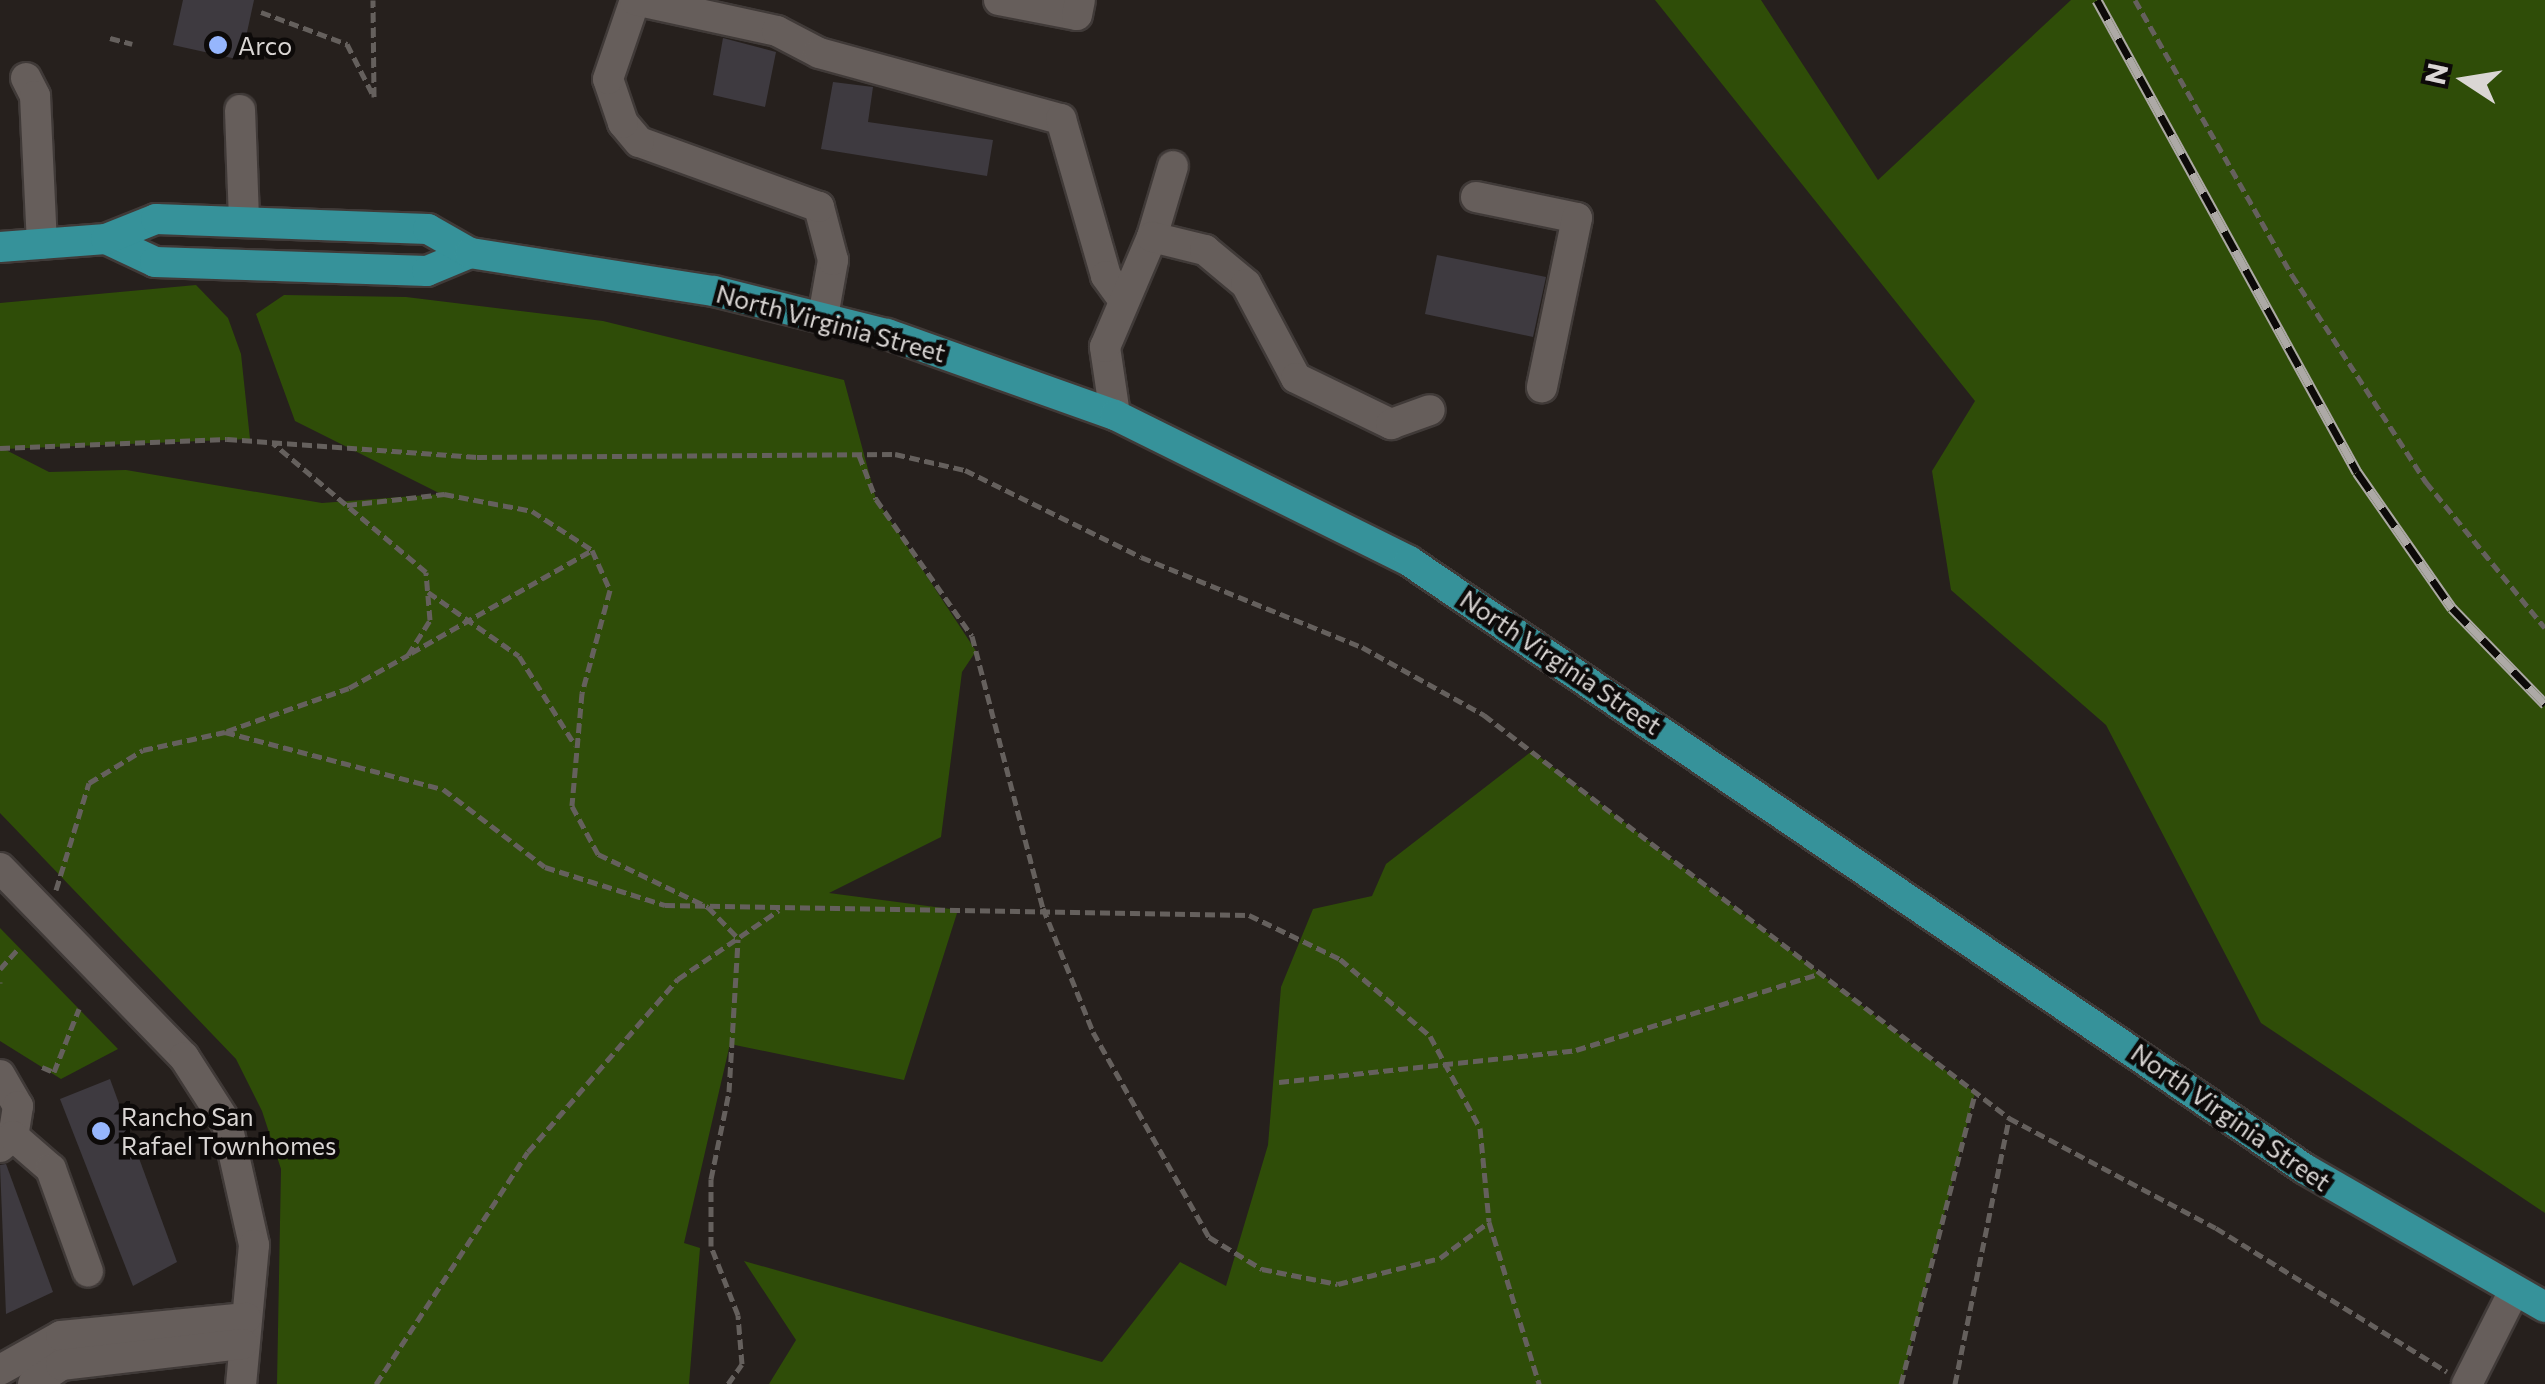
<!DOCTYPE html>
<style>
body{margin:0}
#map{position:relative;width:2545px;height:1384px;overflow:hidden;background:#26201d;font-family:Commissioner,sans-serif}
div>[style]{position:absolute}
.green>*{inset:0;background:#2f4d08}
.building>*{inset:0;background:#3e3a40}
.path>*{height:5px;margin-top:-2.5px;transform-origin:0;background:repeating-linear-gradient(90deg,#65605d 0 10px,transparent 0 15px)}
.roads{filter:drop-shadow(2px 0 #403a38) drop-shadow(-2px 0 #403a38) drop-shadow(0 2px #403a38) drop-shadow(0 -2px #403a38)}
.minor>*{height:30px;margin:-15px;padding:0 15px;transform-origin:15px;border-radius:15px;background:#665e5b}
.major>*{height:30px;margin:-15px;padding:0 15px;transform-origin:15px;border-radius:15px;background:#36929a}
.rail>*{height:11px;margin-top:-5.5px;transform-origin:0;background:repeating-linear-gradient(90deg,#0d0a09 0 22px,#ada9a6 0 44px);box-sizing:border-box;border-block:2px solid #ada9a6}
.dots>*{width:28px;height:28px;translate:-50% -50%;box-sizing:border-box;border:5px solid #0d0a09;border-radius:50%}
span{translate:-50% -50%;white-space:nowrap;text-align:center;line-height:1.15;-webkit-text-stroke:9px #0d0a09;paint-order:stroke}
.poi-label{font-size:25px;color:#dad6d4}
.left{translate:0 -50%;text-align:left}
.street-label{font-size:25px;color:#dad6d4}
.north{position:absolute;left:2415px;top:30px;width:100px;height:100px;-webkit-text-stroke:8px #0d0a09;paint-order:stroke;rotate:282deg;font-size:28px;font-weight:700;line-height:40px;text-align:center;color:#dad6d4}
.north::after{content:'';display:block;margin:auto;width:35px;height:45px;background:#dad6d4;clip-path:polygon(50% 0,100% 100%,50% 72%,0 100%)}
</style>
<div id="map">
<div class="green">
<i style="clip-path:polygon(1655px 0,1761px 0,1878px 180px,2071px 0,2545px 0,2545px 1213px,2261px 1023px,2106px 725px,1951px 590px,1932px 471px,1975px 401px)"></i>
<i style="clip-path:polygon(196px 285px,228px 318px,241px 354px,250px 439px,4px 449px,49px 472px,126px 470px,322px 503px,441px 494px,295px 421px,256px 314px,284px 295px,406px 297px,603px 321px,844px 380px,876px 499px,976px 651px,962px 672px,941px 837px,829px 893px,958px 910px,904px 1080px,730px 1044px,684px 1243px,700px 1248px,689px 1384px,277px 1384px,281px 1169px,262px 1111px,236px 1059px,0 813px,0 303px)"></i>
<i style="clip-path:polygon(1532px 751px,1975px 1093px,1901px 1384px,769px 1384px,796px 1340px,744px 1261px,1102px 1362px,1180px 1262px,1226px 1286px,1268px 1145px,1281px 987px,1313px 909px,1372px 896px,1386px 864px)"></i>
<i style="clip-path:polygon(0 928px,79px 1009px,118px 1049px,61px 1079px,0 1041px)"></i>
</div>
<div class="building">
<i style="clip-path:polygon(183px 0,254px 0,241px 60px,173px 45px)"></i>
<i style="clip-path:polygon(723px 38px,776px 52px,765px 107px,713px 95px)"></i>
<i style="clip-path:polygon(833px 82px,873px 87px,868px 122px,993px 140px,987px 176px,821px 149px)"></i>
<i style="clip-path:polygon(1437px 255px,1546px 277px,1533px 337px,1425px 314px)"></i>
<i style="clip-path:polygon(110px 1079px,177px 1262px,133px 1286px,60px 1099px)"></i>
<i style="clip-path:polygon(6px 1164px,53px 1292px,6px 1314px,0 1165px)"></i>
</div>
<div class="path">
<i style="left:2135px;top:0;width:317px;rotate:60.3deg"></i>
<i style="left:2292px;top:275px;width:247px;rotate:57.1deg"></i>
<i style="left:2426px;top:482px;width:188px;rotate:50.8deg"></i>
<i style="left:261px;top:12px;width:92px;rotate:20.4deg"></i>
<i style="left:347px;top:44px;width:59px;rotate:63deg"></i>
<i style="left:374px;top:97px;width:97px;rotate:-90.6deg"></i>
<i style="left:110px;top:38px;width:23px;rotate:15deg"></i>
<i style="left:0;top:448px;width:227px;rotate:-2.3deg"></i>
<i style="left:227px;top:439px;width:251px;rotate:4.1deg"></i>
<i style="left:477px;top:457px;width:418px;rotate:-0.4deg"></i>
<i style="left:895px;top:454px;width:72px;rotate:12.9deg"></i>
<i style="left:965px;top:470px;width:196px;rotate:26.3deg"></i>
<i style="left:1141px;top:557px;width:239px;rotate:22.2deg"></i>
<i style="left:1362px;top:647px;width:140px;rotate:29.1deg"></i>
<i style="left:1484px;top:715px;width:662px;rotate:37.51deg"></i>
<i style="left:2009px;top:1118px;width:234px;rotate:28deg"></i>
<i style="left:2216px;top:1228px;width:272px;rotate:31.9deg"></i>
<i style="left:859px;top:455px;width:47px;rotate:68.9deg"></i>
<i style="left:876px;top:499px;width:167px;rotate:55deg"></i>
<i style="left:972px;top:636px;width:281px;rotate:75.4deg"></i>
<i style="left:1043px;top:908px;width:134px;rotate:68deg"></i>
<i style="left:1093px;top:1032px;width:236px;rotate:60.5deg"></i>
<i style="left:1209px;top:1237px;width:62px;rotate:31.1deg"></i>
<i style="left:1262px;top:1269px;width:77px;rotate:11.2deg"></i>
<i style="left:1338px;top:1284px;width:105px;rotate:-14.3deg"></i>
<i style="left:1440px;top:1258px;width:61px;rotate:-36.3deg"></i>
<i style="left:347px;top:505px;width:98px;rotate:-6.5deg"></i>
<i style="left:444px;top:494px;width:90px;rotate:10.9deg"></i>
<i style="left:532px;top:511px;width:72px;rotate:33deg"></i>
<i style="left:592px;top:550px;width:44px;rotate:65.8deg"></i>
<i style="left:610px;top:590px;width:107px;rotate:105.2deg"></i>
<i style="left:582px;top:693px;width:113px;rotate:95.1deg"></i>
<i style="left:572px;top:806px;width:55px;rotate:61.6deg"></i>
<i style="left:598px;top:854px;width:122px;rotate:25.7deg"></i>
<i style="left:708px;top:907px;width:43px;rotate:45.9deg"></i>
<i style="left:428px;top:592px;width:111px;rotate:35.1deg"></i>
<i style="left:519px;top:656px;width:105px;rotate:57.8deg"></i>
<i style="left:411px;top:653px;width:208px;rotate:-29.6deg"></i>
<i style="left:227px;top:731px;width:129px;rotate:-19.4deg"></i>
<i style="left:349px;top:688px;width:68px;rotate:-29.2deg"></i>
<i style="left:408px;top:655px;width:41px;rotate:-57.8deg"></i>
<i style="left:430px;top:620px;width:48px;rotate:-94.8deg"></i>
<i style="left:426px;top:572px;width:200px;rotate:-139.9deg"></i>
<i style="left:56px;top:890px;width:112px;rotate:-72.9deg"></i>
<i style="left:89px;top:783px;width:63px;rotate:-31.4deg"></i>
<i style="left:143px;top:750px;width:84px;rotate:-12.4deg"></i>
<i style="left:225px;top:732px;width:225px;rotate:14.7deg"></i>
<i style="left:443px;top:789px;width:128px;rotate:37.4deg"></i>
<i style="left:545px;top:867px;width:126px;rotate:17.6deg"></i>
<i style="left:665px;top:905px;width:584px;rotate:0.98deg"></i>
<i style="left:1249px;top:915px;width:101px;rotate:25.8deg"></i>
<i style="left:1340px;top:959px;width:118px;rotate:40.5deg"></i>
<i style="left:1430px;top:1036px;width:105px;rotate:61.5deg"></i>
<i style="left:1480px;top:1128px;width:94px;rotate:84.5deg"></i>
<i style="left:1489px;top:1222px;width:170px;rotate:72.8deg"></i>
<i style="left:0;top:969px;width:28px;rotate:-48deg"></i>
<i style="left:0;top:982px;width:1px;rotate:90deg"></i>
<i style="left:42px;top:1067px;width:13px;rotate:23deg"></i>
<i style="left:54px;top:1072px;width:68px;rotate:-68.4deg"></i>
<i style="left:1279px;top:1082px;width:299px;rotate:-6.1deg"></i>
<i style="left:1576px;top:1050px;width:257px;rotate:-17.4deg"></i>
<i style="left:376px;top:1384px;width:277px;rotate:-56.8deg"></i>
<i style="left:528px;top:1152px;width:229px;rotate:-49.1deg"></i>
<i style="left:678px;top:979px;width:122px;rotate:-34.3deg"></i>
<i style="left:728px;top:1384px;width:24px;rotate:-55deg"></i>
<i style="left:742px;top:1364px;width:49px;rotate:-94.7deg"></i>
<i style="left:738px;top:1315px;width:74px;rotate:-111.4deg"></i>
<i style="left:711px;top:1246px;width:67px;rotate:-90deg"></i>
<i style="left:711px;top:1179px;width:89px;rotate:-78.3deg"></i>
<i style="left:729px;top:1092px;width:153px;rotate:-86.6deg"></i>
<i style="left:1901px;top:1384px;width:300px;rotate:-75.7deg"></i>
<i style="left:1955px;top:1384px;width:271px;rotate:-78.5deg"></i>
</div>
<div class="roads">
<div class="minor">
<i style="left:999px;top:0;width:79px;rotate:10.9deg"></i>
<i style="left:1077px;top:15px;width:15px;rotate:-79deg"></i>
<i style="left:26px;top:78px;width:20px;rotate:63deg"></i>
<i style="left:35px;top:96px;width:148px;rotate:87.3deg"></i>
<i style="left:240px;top:110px;width:108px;rotate:87.9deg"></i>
<i style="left:1476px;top:197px;width:103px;rotate:11.7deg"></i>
<i style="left:1577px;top:218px;width:173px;rotate:101.7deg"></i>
<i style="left:1152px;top:237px;width:74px;rotate:-73.5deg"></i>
<i style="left:823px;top:317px;width:58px;rotate:-80deg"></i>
<i style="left:833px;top:260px;width:55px;rotate:-104.8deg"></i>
<i style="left:819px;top:207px;width:191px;rotate:-160.1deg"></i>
<i style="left:639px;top:142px;width:25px;rotate:-130deg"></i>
<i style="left:623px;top:123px;width:46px;rotate:-108.8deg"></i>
<i style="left:608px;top:79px;width:83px;rotate:-71.1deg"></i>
<i style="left:635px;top:0;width:145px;rotate:12.3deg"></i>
<i style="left:777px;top:31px;width:47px;rotate:27.6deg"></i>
<i style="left:819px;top:53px;width:251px;rotate:15.3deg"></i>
<i style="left:1061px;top:119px;width:163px;rotate:74deg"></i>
<i style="left:1106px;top:276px;width:24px;rotate:54deg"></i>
<i style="left:1115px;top:415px;width:69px;rotate:-98.4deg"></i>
<i style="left:1105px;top:347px;width:120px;rotate:-66.9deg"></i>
<i style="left:1152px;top:237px;width:55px;rotate:13.8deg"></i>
<i style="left:1205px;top:250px;width:53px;rotate:39.7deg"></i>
<i style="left:1246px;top:284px;width:106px;rotate:62deg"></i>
<i style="left:1296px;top:378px;width:106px;rotate:25.8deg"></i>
<i style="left:1391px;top:424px;width:41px;rotate:-19.7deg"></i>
<i style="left:0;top:868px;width:264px;rotate:45.8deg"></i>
<i style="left:184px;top:1057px;width:80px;rotate:57.3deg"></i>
<i style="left:227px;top:1124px;width:124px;rotate:77.4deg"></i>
<i style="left:254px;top:1245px;width:140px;rotate:95.3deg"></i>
<i style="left:0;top:1075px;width:36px;rotate:60deg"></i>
<i style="left:18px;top:1106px;width:30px;rotate:99deg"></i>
<i style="left:13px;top:1136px;width:17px;rotate:140deg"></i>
<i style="left:13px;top:1136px;width:50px;rotate:41deg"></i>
<i style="left:51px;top:1169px;width:109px;rotate:70.2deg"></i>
<i style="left:0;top:1370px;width:70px;rotate:-29.1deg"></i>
<i style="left:61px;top:1336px;width:186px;rotate:-5.6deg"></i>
<i style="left:33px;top:1384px;width:34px;rotate:-34deg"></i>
<i style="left:61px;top:1365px;width:183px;rotate:-6.6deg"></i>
<i style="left:2467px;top:1384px;width:104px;rotate:-63.2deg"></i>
</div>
<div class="major">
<i style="left:106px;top:239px;width:54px;rotate:25.1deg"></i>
<i style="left:155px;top:262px;width:272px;rotate:1.9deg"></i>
<i style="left:427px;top:271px;width:47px;rotate:-22.7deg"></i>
<i style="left:0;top:247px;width:106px;rotate:-4.3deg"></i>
<i style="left:106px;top:239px;width:54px;rotate:-21.8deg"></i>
<i style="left:156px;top:219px;width:272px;rotate:2.1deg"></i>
<i style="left:428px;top:229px;width:48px;rotate:29.7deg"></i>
<i style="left:470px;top:253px;width:247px;rotate:8.9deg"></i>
<i style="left:714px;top:291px;width:178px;rotate:14deg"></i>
<i style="left:887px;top:334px;width:242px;rotate:19.6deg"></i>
<i style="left:1115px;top:415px;width:328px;rotate:26.4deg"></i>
<i style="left:1409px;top:561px;width:1083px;rotate:34.16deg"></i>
<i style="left:2305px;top:1169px;width:277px;rotate:29.9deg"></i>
</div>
</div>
<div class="rail">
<i style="left:2097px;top:0;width:539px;rotate:61.15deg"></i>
<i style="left:2357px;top:472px;width:166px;rotate:55.1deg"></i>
<i style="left:2452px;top:608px;width:134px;rotate:45.9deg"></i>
</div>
<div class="dots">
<i style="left:218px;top:45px;background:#96b6fd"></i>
<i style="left:101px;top:1131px;background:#96b6fd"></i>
</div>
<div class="poi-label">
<span class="left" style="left:238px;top:45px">Arco</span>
<span class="left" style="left:121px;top:1131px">Rancho San<br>Rafael Townhomes</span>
</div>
<div class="street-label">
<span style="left:831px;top:323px;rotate:15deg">North Virginia Street</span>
<span style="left:1561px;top:662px;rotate:34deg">North Virginia Street</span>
<span style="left:2231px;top:1117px;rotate:35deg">North Virginia Street</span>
</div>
<div class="north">N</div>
</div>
